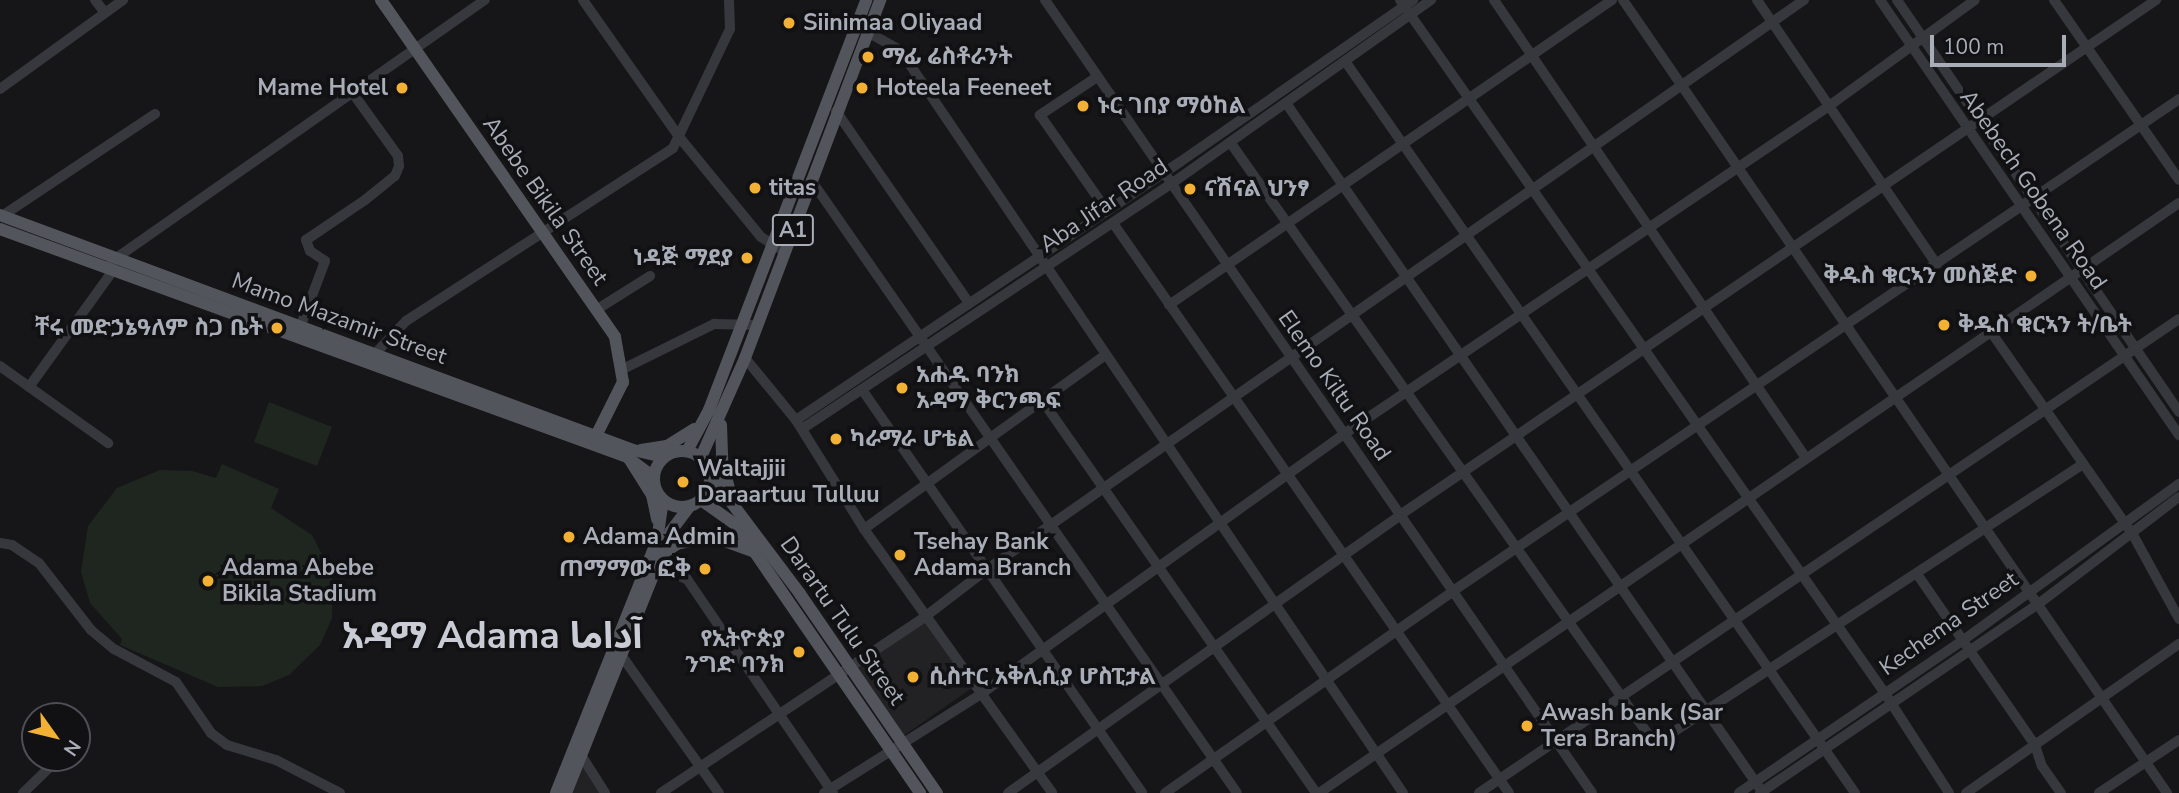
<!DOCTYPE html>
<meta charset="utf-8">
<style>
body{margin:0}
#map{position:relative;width:2179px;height:793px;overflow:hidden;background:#161618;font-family:"Nunito Sans","Noto Sans Arabic","Noto Sans Ethiopic",sans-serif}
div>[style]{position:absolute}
.built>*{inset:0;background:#222225}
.green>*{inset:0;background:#1e261f}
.minor>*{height:10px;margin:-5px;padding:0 5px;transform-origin:5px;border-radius:5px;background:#37383d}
.major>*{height:12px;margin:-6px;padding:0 6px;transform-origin:6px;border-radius:6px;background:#53555c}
.major>.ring{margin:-6px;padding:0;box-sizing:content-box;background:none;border:12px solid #53555c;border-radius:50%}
.dots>*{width:19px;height:19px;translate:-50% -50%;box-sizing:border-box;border:4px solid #111113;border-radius:50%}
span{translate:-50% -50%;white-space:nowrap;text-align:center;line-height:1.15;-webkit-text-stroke:7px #111113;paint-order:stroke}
.shield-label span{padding:2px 5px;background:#111113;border:2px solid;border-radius:5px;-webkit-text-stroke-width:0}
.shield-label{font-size:21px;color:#a8adb8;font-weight:700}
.poi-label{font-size:23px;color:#a8adb8;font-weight:700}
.left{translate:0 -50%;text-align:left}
.right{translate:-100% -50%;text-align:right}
.street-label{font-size:23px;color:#a8adb8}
.town-label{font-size:37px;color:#c9ccd4;font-weight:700}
.north{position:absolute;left:21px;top:702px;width:70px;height:70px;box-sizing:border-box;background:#111113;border:2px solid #4d4f55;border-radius:50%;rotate:124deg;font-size:19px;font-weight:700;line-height:28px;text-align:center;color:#a8adb8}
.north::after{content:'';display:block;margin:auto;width:24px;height:32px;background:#f2b134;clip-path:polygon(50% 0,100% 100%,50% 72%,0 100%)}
.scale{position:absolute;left:1930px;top:35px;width:136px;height:32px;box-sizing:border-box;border:4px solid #a8adb8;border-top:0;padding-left:9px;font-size:21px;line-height:24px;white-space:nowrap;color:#a8adb8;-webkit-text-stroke:5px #111113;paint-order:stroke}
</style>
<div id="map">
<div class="built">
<i style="clip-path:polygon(923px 618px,972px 688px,902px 737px,855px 667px)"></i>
<i style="clip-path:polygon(582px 762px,600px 793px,570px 793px)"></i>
</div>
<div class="green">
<i style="clip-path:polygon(269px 402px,332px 427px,317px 466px,254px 442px)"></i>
<i style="clip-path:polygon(222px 464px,279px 489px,271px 508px,312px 535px,332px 574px,332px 618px,320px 645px,289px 675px,262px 686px,218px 687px,120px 645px,122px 639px,90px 603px,81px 572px,88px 526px,117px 488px,160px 470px,192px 471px,216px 478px)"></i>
</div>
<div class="minor">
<i style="left:95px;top:0;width:16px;rotate:52deg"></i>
<i style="left:583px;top:0;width:169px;rotate:54.9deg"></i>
<i style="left:680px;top:138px;width:128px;rotate:50.7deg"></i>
<i style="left:761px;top:237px;width:28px;rotate:32deg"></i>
<i style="left:1045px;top:0;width:963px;rotate:55.4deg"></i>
<i style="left:1400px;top:0;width:844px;rotate:55.03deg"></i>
<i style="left:1884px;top:692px;width:120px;rotate:57.2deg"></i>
<i style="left:1494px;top:0;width:554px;rotate:55.74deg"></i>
<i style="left:1623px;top:0;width:962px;rotate:55.55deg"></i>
<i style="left:1757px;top:0;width:320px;rotate:55.8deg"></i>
<i style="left:1880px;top:0;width:528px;rotate:55.5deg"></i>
<i style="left:1897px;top:0;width:499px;rotate:55.6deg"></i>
<i style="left:2054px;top:0;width:219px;rotate:55.2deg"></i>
<i style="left:862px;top:29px;width:43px;rotate:28.9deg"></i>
<i style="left:900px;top:50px;width:897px;rotate:55.9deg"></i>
<i style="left:1345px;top:61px;width:892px;rotate:55.13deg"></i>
<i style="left:1097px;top:77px;width:69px;rotate:146.3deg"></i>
<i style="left:1040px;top:115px;width:117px;rotate:55.1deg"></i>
<i style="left:0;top:89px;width:152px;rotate:-35.9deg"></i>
<i style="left:1286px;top:103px;width:839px;rotate:55.34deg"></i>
<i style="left:836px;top:111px;width:234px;rotate:55.3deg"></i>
<i style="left:1230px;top:142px;width:737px;rotate:54.78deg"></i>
<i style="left:1655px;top:744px;width:511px;rotate:-33.19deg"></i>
<i style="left:811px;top:180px;width:746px;rotate:55.2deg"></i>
<i style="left:2px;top:216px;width:184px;rotate:-33.7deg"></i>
<i style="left:1113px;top:223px;width:694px;rotate:55.21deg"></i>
<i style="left:112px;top:261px;width:455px;rotate:-35deg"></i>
<i style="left:1169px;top:305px;width:538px;rotate:-34.55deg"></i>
<i style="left:596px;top:310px;width:64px;rotate:-32.2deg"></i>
<i style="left:1991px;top:332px;width:246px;rotate:55deg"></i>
<i style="left:2132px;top:533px;width:98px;rotate:61.3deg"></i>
<i style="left:298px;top:333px;width:77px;rotate:-69.4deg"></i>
<i style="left:325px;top:261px;width:18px;rotate:-146deg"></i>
<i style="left:310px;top:251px;width:12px;rotate:-110deg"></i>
<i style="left:306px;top:240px;width:71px;rotate:-34.1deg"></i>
<i style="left:365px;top:200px;width:38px;rotate:-39deg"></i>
<i style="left:395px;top:176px;width:11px;rotate:-68deg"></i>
<i style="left:399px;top:166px;width:10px;rotate:-96deg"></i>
<i style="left:398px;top:156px;width:79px;rotate:-125.7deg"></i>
<i style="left:372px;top:357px;width:50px;rotate:-46.6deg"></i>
<i style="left:406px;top:321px;width:318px;rotate:-32.9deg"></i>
<i style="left:673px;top:148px;width:132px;rotate:-64.4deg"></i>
<i style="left:730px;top:29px;width:29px;rotate:-92deg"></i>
<i style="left:745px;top:358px;width:80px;rotate:50.6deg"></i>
<i style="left:796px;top:420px;width:128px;rotate:58deg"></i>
<i style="left:864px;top:529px;width:324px;rotate:54.5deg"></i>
<i style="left:0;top:366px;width:133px;rotate:35.5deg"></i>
<i style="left:623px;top:369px;width:102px;rotate:-26.3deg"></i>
<i style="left:714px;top:324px;width:43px;rotate:1.3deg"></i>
<i style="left:29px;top:387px;width:142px;rotate:-54.2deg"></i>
<i style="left:863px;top:391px;width:489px;rotate:55.2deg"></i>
<i style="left:1042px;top:400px;width:479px;rotate:55.1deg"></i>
<i style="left:796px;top:420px;width:463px;rotate:-33.9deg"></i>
<i style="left:1180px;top:162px;width:284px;rotate:-34.8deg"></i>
<i style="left:802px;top:429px;width:443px;rotate:-33.6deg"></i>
<i style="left:1171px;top:184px;width:319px;rotate:-35.3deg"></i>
<i style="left:864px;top:529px;width:296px;rotate:-35.8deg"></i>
<i style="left:0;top:543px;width:12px;rotate:9deg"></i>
<i style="left:12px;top:545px;width:32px;rotate:34deg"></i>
<i style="left:39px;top:563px;width:85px;rotate:52.2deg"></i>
<i style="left:91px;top:630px;width:30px;rotate:40deg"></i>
<i style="left:114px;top:649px;width:70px;rotate:28deg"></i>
<i style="left:176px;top:682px;width:62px;rotate:55.5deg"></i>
<i style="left:211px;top:733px;width:20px;rotate:37deg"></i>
<i style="left:227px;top:745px;width:51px;rotate:17deg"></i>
<i style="left:276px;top:760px;width:72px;rotate:27.3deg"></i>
<i style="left:656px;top:566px;width:34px;rotate:23deg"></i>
<i style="left:687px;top:579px;width:259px;rotate:55.7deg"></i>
<i style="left:1917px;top:574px;width:208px;rotate:55.4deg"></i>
<i style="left:2035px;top:745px;width:22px;rotate:72deg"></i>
<i style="left:2042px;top:766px;width:33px;rotate:55deg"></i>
<i style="left:619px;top:652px;width:173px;rotate:54.7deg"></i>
<i style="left:581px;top:755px;width:45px;rotate:57.7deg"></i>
<i style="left:23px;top:793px;width:35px;rotate:-44deg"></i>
<i style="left:661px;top:793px;width:319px;rotate:-33.7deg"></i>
<i style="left:926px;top:616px;width:76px;rotate:-37.5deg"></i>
<i style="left:986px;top:570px;width:997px;rotate:-34.87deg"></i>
<i style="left:824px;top:793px;width:186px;rotate:-32.2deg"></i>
<i style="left:981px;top:694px;width:447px;rotate:-35.6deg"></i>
<i style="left:1344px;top:434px;width:585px;rotate:-34.07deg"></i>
<i style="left:1829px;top:106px;width:180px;rotate:-36deg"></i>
<i style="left:1008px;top:793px;width:481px;rotate:-35.3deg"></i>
<i style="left:1400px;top:515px;width:915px;rotate:-34.26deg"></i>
<i style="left:1165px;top:793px;width:352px;rotate:-35deg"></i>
<i style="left:1453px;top:591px;width:877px;rotate:-34.12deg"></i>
<i style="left:1319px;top:793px;width:1043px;rotate:-34.45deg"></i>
<i style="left:1479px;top:793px;width:845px;rotate:-34.1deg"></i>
<i style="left:1739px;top:793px;width:270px;rotate:-34.3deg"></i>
<i style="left:1962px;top:641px;width:268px;rotate:-35.9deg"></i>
<i style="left:1760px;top:793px;width:335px;rotate:-34.2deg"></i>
<i style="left:2037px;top:605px;width:178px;rotate:-37.3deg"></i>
<i style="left:1966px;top:793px;width:260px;rotate:-35deg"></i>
<i style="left:2099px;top:793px;width:96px;rotate:-33.5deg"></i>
</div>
<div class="major">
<i style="left:381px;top:0;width:410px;rotate:55.2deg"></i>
<i style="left:615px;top:337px;width:46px;rotate:79.9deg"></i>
<i style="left:623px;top:382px;width:60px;rotate:116.6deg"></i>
<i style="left:0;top:215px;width:675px;rotate:20.37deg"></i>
<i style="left:633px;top:450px;width:32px;rotate:13deg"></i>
<i style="left:0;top:229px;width:667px;rotate:19.98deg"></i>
<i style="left:627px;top:457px;width:34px;rotate:37deg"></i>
<i style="left:721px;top:425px;width:37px;rotate:88deg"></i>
<i style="left:722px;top:462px;width:31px;rotate:75deg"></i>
<i style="left:641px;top:450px;width:26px;rotate:-9deg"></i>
<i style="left:667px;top:446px;width:32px;rotate:-32deg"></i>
<i style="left:687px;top:451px;width:47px;rotate:-61.8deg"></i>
<i style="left:709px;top:410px;width:439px;rotate:-69deg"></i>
<i class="ring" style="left:654px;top:451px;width:44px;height:44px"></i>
<i style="left:701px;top:457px;width:108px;rotate:-66deg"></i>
<i style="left:745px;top:358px;width:383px;rotate:-69.3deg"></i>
<i style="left:630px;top:460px;width:41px;rotate:57.8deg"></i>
<i style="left:652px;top:495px;width:25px;rotate:78deg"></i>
<i style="left:710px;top:474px;width:150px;rotate:53.1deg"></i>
<i style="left:800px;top:594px;width:242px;rotate:55.5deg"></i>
<i style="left:701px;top:500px;width:43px;rotate:35.5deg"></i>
<i style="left:736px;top:525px;width:325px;rotate:55.5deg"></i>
<i style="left:662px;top:554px;width:18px;rotate:-34deg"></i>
<i style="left:677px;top:544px;width:35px;rotate:-13deg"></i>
<i style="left:711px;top:536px;width:44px;rotate:20.1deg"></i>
<i style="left:556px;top:793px;width:271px;rotate:-68.2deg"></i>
<i style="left:657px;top:541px;width:41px;rotate:-81.7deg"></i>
<i style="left:566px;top:793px;width:282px;rotate:-68.2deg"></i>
<i style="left:671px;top:531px;width:31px;rotate:-53deg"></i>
</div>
<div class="dots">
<i style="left:789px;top:23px;background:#f2b134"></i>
<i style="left:868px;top:57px;background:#f2b134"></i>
<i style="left:402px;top:88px;background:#f2b134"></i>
<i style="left:862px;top:88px;background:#f2b134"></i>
<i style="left:1083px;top:106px;background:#f2b134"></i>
<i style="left:755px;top:188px;background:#f2b134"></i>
<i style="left:1190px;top:189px;background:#f2b134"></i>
<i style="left:747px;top:258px;background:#f2b134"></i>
<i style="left:2031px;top:276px;background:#f2b134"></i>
<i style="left:1944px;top:325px;background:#f2b134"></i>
<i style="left:277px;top:328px;background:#f2b134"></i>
<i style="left:902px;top:388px;background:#f2b134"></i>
<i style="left:836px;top:439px;background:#f2b134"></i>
<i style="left:683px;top:482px;background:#f2b134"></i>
<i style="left:569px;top:537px;background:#f2b134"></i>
<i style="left:900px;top:555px;background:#f2b134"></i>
<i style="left:705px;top:569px;background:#f2b134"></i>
<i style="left:208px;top:581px;background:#f2b134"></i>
<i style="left:799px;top:652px;background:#f2b134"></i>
<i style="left:913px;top:677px;background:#f2b134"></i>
<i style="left:1527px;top:726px;background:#f2b134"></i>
</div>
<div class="shield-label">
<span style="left:793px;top:230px">A1</span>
</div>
<div class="poi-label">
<span class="left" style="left:803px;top:23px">Siinimaa Oliyaad</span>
<span class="left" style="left:882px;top:57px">ማፊ ሬስቶራንት</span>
<span class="right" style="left:388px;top:88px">Mame Hotel</span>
<span class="left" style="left:876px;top:88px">Hoteela Feeneet</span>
<span class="left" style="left:1097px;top:106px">ኑር ገበያ ማዕከል</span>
<span class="left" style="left:769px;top:188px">titas</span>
<span class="left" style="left:1204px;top:189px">ናሽናል ህንፃ</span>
<span class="right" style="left:733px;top:258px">ነዳጅ ማደያ</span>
<span class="right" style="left:2017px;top:276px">ቅዱስ ቁርኣን መስጅድ</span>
<span class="left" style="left:1958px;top:325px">ቅዱስ ቁርኣን ት/ቤት</span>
<span class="right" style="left:263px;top:328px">ቸሩ መድኃኔዓለም ስጋ ቤት</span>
<span class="left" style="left:916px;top:388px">አሐዱ ባንክ<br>አዳማ ቅርንጫፍ</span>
<span class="left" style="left:850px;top:439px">ካራማራ ሆቴል</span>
<span class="left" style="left:697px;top:482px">Waltajjii<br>Daraartuu Tulluu</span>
<span class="left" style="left:583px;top:537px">Adama Admin</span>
<span class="left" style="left:914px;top:555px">Tsehay Bank<br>Adama Branch</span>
<span class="left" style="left:222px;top:581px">Adama Abebe<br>Bikila Stadium</span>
<span class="right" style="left:691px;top:569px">ጠማማው ፎቅ</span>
<span class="right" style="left:785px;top:652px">የኢትዮጵያ<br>ንግድ ባንክ</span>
<span class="left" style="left:929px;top:677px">ሲስተር አቅሊሲያ ሆስፒታል</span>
<span class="left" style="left:1541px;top:726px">Awash bank (Sar<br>Tera Branch)</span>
</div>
<div class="street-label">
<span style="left:2033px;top:190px;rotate:55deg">Abebech Gobena Road</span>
<span style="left:545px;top:201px;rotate:55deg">Abebe Bikila Street</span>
<span style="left:1104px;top:206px;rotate:-34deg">Aba Jifar Road</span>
<span style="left:339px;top:319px;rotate:20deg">Mamo Mazamir Street</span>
<span style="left:1334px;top:386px;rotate:55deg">Elemo Kiltu Road</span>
<span style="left:842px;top:621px;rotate:55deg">Darartu Tulu Street</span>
<span style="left:1949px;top:624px;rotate:-35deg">Kechema Street</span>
</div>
<div class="town-label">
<span style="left:492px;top:636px">አዳማ Adama آداما</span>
</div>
<div class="north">N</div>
<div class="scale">100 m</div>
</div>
